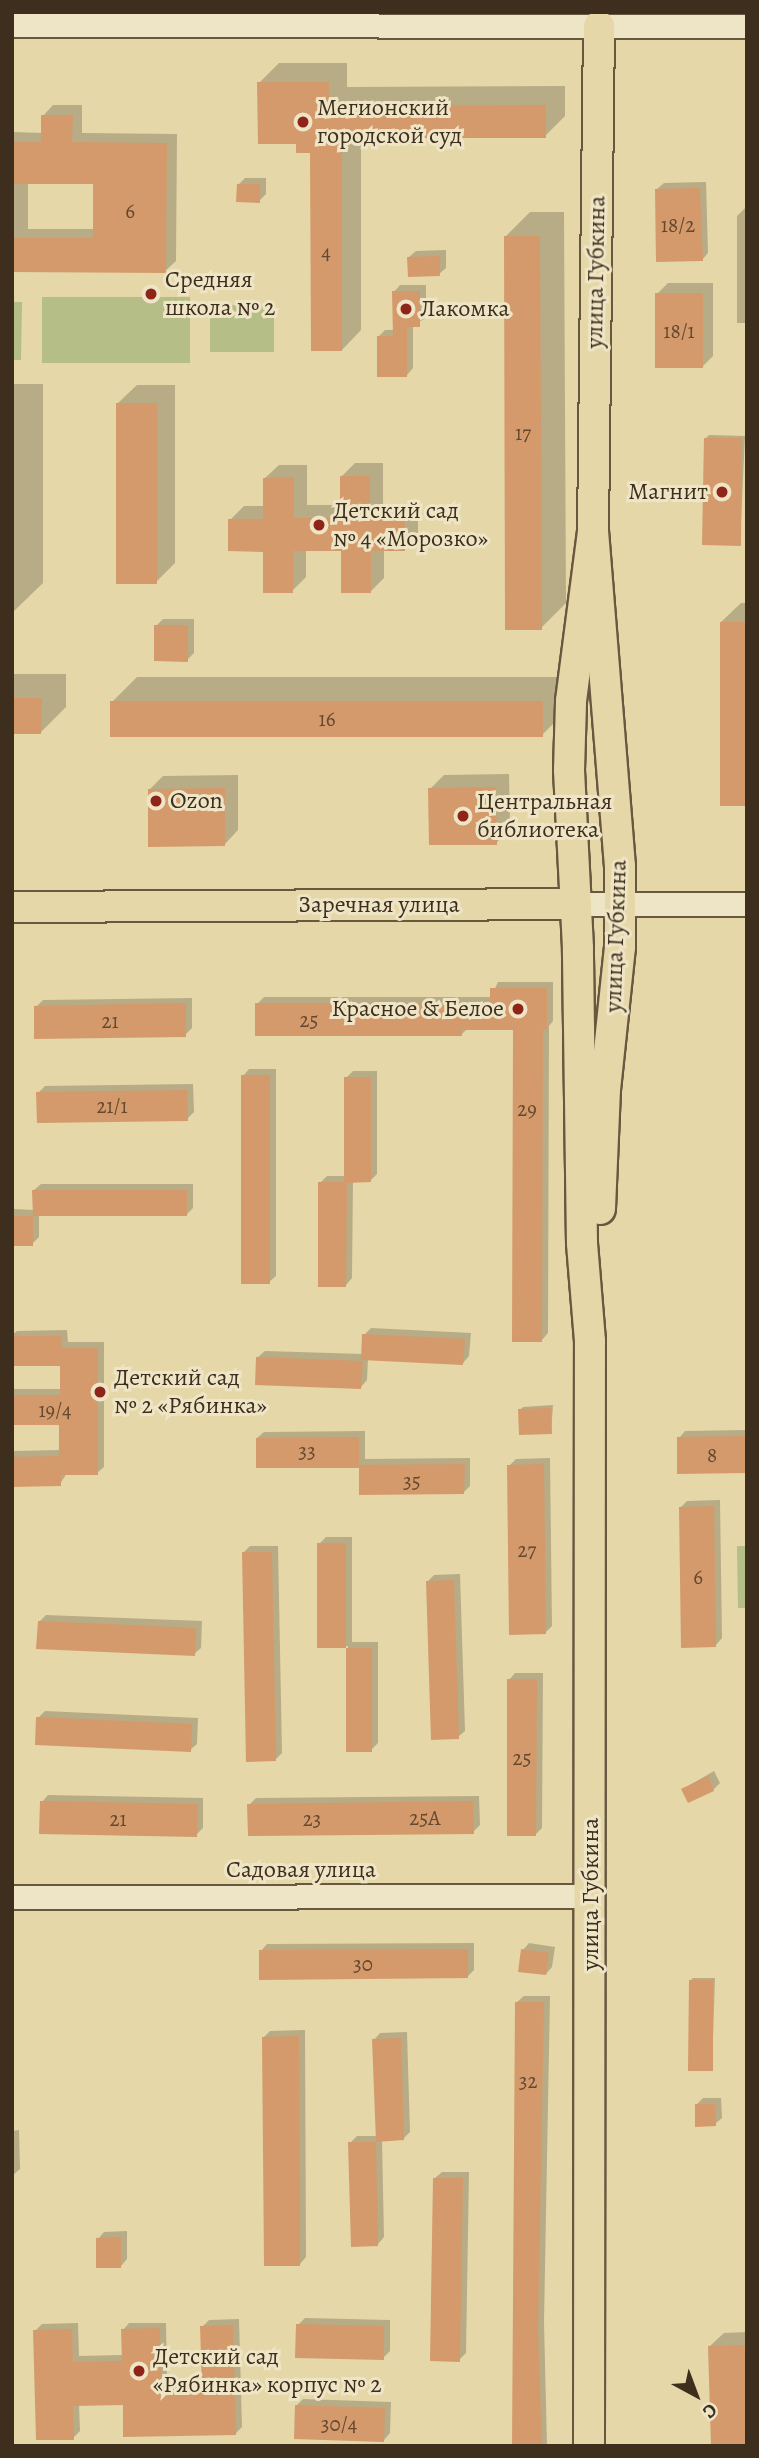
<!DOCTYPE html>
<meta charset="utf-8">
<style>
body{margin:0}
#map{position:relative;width:759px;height:2458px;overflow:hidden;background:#e5d7a8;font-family:Alegreya,serif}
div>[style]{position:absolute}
.green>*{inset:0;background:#b6be87}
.shadow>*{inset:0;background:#0003}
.building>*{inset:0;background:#d49a6b}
.roads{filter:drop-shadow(2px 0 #685840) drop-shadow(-2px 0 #685840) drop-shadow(0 2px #685840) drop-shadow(0 -2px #685840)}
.minor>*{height:23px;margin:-11.5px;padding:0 11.5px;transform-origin:11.5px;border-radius:11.5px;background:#eee5c6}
.major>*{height:30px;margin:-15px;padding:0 15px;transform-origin:15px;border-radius:15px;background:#e5d7a8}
.dots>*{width:19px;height:19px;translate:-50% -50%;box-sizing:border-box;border:4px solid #eee5c6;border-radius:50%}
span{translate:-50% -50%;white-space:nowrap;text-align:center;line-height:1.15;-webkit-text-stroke:6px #eee5c6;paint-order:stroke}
.number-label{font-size:21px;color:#644930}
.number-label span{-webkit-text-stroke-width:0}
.poi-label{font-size:24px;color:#3e2e1d}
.left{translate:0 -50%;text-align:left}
.right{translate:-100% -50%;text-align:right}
.street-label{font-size:24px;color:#3e2e1d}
.frame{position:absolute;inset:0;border:14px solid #3e2e1d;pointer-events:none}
.north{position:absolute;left:661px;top:2360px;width:70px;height:70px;-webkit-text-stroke:5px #eee5c6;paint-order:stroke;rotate:139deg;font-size:19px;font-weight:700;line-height:28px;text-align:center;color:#3e2e1d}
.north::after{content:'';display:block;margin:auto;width:24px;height:32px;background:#3e2e1d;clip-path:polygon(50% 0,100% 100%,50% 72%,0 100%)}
</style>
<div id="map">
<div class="green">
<i style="clip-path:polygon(42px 297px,190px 297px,190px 363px,42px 363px)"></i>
<i style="clip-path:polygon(12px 302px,22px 302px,21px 360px,12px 360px)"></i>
<i style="clip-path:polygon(210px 305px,274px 305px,274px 352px,210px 352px)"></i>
<i style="clip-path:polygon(737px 1546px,747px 1546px,747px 1608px,738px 1608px)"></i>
</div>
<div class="shadow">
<i style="clip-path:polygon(279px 63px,347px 63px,347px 87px,565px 86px,565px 116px,545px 136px,361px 136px,361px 330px,342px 350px,312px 151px,297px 142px,259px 83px)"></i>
<i style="clip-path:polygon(evenodd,53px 105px,82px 105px,82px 133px,177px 134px,176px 261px,165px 271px,12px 270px,12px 132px,43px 133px,43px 116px,53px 105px,28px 182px,95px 182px,95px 229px,28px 229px,28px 182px)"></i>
<i style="clip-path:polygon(245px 178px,266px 178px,266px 194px,259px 201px,238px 185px)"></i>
<i style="clip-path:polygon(706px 182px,708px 253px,702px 260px,657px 189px,664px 183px)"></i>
<i style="clip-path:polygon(747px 206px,747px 323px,737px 323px,737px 216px)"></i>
<i style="clip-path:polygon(530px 212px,564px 212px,566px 603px,541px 628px,505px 237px)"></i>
<i style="clip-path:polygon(446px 250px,446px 268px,439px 274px,409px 257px,416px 251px)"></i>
<i style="clip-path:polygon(668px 283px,713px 283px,713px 356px,703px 366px,657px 294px)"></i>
<i style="clip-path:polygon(400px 285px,426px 285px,426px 318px,413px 325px,413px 368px,407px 375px,378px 337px,385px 330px,394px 330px,394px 292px)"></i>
<i style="clip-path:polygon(12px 384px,43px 384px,43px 583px,13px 612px)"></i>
<i style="clip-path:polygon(137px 385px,175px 385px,175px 563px,156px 582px,117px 404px)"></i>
<i style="clip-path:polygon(709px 435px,745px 436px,740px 544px,706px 438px)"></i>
<i style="clip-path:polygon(355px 463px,383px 463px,383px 505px,418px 505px,418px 535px,405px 549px,384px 549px,384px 578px,371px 591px,343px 549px,306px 550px,306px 577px,292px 591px,264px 550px,230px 520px,244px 506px,265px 506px,265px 478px,279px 465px,307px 465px,307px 505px,342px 505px,342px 476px)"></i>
<i style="clip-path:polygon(741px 603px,747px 603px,747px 804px,721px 622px)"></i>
<i style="clip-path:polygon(163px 619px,194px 619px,194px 653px,187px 660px,156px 626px)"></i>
<i style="clip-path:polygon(12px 674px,66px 674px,66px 707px,41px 732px,12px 732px)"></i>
<i style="clip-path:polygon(137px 677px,567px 677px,567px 710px,542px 735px,112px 702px)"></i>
<i style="clip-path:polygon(509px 774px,510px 829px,496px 843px,430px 789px,444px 775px)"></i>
<i style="clip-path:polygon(238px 775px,238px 830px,225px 844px,149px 790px,163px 776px)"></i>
<i style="clip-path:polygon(498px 982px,553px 982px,553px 1021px,549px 1026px,548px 1333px,542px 1340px,514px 1028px,468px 1028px,462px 1034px,257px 1004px,264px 997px,491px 997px)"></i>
<i style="clip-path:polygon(192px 998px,192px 1028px,185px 1035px,36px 1007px,43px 1000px)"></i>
<i style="clip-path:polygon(249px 1069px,276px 1069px,276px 1276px,269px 1282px,243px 1076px)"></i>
<i style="clip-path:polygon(353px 1071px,377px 1071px,377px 1174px,370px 1181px,353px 1181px,352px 1278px,346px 1285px,320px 1183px,327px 1176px,346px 1176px,346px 1078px)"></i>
<i style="clip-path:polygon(193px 1084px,194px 1112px,187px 1119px,38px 1093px,45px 1086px)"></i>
<i style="clip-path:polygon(41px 1184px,193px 1184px,193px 1208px,186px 1215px,39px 1214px,39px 1237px,32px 1244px,12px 1244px,12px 1209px,35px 1210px,34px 1190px)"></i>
<i style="clip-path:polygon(371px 1328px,471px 1333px,469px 1356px,463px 1363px,368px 1359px,367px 1380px,361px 1387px,258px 1357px,265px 1351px,363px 1354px,364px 1335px)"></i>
<i style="clip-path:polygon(evenodd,67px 1330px,68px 1342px,104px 1342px,104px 1467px,97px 1473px,67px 1473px,60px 1484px,12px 1485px,12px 1335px,17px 1331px,67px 1330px,14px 1364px,61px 1364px,61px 1389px,14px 1389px,14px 1364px,67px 1330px,14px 1424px,61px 1424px,61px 1450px,14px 1451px,14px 1424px)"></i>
<i style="clip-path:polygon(553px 1405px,551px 1432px,520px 1410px,523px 1407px)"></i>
<i style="clip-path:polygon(747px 1430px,747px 1471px,679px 1438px,685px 1431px)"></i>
<i style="clip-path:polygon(365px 1431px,365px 1459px,470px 1458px,470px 1486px,463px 1493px,257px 1438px,264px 1432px)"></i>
<i style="clip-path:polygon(550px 1458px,552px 1626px,545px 1633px,509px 1466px,516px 1459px)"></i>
<i style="clip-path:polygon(720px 1500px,722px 1638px,716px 1645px,681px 1507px,687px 1501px)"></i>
<i style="clip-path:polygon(326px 1537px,352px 1537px,352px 1642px,378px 1642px,378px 1743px,371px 1750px,348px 1750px,348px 1646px,319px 1647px,319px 1544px)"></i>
<i style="clip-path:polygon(250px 1546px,278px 1546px,282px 1753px,275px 1760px,243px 1553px)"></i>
<i style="clip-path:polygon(460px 1574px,465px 1731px,458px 1737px,428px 1581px,434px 1575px)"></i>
<i style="clip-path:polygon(46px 1615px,202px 1621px,201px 1648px,194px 1654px,39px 1622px)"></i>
<i style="clip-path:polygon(515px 1673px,543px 1673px,542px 1828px,536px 1834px,509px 1680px)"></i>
<i style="clip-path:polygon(45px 1711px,198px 1718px,197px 1744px,190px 1750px,38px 1718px)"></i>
<i style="clip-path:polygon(714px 1771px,720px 1783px,713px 1790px,683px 1789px)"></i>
<i style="clip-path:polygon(48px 1795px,203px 1798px,203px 1828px,196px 1835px,42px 1802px)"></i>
<i style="clip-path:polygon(479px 1796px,480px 1825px,473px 1832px,249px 1805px,256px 1798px)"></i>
<i style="clip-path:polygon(474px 1943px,474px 1970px,467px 1977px,261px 1951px,267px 1944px)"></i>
<i style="clip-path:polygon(529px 1943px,555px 1947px,552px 1967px,546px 1974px,523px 1950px)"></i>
<i style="clip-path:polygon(693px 1978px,715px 1978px,712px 2069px,690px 1981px)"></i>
<i style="clip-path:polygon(524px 1996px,550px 1996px,544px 2322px,547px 2446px,515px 2446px,517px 2002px)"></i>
<i style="clip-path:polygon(305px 2030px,306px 2257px,300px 2264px,264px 2037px,270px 2031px)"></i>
<i style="clip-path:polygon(407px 2032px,410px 2132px,403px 2139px,382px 2140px,384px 2237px,378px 2244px,350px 2143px,357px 2136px,377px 2136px,374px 2040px,380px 2033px)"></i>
<i style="clip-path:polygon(703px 2098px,721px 2098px,722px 2118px,715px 2124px,696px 2105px)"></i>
<i style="clip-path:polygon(19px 2130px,20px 2169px,12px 2176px,12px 2131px)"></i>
<i style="clip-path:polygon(442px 2172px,469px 2172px,466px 2353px,459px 2360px,435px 2178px)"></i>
<i style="clip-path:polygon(127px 2231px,127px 2259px,121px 2266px,98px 2239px,104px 2232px)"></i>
<i style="clip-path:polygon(305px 2318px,390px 2320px,390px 2351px,383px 2358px,298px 2325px)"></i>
<i style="clip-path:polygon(239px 2319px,242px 2427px,235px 2434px,124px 2403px,79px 2404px,80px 2431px,73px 2438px,35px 2331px,42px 2324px,78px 2323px,79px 2356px,123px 2355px,123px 2330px,129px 2323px,166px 2323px,167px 2383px,203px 2382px,202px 2327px,209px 2320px)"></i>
<i style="clip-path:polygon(747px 2332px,747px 2446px,710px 2346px,724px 2333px)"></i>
<i style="clip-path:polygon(303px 2399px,391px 2402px,390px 2433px,384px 2440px,296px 2406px)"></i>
</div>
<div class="building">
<i style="clip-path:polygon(257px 82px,329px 82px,329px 106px,546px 105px,546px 138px,342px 138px,342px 351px,311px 351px,310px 153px,296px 153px,296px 144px,258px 144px)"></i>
<i style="clip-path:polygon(41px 115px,73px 115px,72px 142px,167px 143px,166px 273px,12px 272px,12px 238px,93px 238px,93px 184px,12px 184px,12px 142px,41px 142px)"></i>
<i style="clip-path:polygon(237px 184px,260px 184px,260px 203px,236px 202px)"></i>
<i style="clip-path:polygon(700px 188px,703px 261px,656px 262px,655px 189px)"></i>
<i style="clip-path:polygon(504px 236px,540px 236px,542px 630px,505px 630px)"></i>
<i style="clip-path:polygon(440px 256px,440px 276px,408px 277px,407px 257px)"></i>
<i style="clip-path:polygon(392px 291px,420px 291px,420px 327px,407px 327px,407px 377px,377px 377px,377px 336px,393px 336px)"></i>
<i style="clip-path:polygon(655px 293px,703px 293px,703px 368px,655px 368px)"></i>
<i style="clip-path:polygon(116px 403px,157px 403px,157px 584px,116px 584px)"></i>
<i style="clip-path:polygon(704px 438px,742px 438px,741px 546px,702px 545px)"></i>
<i style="clip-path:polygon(340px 476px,370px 476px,370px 518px,405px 518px,405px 551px,371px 551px,371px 593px,341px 593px,341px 551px,293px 551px,293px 593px,263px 593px,263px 552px,228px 551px,228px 519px,263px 519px,263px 478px,294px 477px,294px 518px,340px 518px)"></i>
<i style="clip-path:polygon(720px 622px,747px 622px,747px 806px,720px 806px)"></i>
<i style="clip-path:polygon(154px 625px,188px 625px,188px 662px,154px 661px)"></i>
<i style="clip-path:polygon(12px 698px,42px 698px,41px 734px,12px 734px)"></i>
<i style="clip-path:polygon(110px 701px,543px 701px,543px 737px,110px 737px)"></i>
<i style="clip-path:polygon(496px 787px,497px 845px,429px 845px,428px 788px)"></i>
<i style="clip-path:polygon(225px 788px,225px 846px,148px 847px,148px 789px)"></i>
<i style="clip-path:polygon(490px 988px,547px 988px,547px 1030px,543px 1030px,542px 1342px,512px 1342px,513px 1030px,462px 1030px,462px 1036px,255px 1036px,255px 1003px,490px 1003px)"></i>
<i style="clip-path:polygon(186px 1003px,186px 1037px,34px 1039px,34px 1006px)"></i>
<i style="clip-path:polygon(241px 1075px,270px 1075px,270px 1284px,241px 1284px)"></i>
<i style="clip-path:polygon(344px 1077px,371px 1077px,371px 1182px,347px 1183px,346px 1287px,318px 1287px,318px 1182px,344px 1182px)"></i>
<i style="clip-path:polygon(187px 1090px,188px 1121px,37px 1123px,36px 1092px)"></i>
<i style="clip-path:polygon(32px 1190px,187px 1190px,187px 1216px,33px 1216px)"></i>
<i style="clip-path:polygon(12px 1216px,33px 1216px,33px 1246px,12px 1246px)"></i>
<i style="clip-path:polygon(362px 1334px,465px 1339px,463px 1365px,361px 1360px)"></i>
<i style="clip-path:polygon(12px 1336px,61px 1336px,62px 1348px,98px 1348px,98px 1475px,61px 1475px,61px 1486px,12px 1487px,12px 1457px,59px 1456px,59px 1425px,12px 1425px,12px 1395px,60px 1395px,60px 1366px,12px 1366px)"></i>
<i style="clip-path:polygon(256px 1357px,363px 1361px,361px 1389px,255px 1385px)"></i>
<i style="clip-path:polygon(551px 1408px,552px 1434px,519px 1435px,518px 1409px)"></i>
<i style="clip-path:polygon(747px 1436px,747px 1473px,677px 1474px,677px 1437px)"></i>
<i style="clip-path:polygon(359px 1437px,359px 1465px,465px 1464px,464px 1494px,359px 1495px,359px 1468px,256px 1468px,256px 1438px)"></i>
<i style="clip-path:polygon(544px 1464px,546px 1634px,509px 1635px,507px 1465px)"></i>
<i style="clip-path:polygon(714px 1506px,716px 1647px,681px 1648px,679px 1507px)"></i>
<i style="clip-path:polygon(317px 1543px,346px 1543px,346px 1648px,317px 1648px)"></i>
<i style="clip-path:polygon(242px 1552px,272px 1552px,276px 1761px,246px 1762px)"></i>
<i style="clip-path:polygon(454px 1580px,459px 1739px,431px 1740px,426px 1581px)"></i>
<i style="clip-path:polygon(38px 1621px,196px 1628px,195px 1656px,36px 1649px)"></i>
<i style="clip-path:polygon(346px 1648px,372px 1648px,372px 1752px,346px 1752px)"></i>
<i style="clip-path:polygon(507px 1679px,537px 1679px,536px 1836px,507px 1836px)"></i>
<i style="clip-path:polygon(36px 1717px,192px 1724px,191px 1752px,35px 1745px)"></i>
<i style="clip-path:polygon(708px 1776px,714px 1791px,688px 1803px,681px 1789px)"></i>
<i style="clip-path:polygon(40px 1801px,198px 1804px,197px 1837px,39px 1834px)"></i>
<i style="clip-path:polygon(473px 1801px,474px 1834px,248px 1836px,247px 1804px)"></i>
<i style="clip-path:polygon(468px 1949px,468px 1978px,259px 1980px,259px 1950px)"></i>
<i style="clip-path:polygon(521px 1949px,549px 1953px,546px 1975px,518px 1972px)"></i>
<i style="clip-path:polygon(689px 1980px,713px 1980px,713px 2071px,688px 2071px)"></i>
<i style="clip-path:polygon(515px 2002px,544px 2002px,538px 2330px,542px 2446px,512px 2446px)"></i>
<i style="clip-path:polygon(299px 2036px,300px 2266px,264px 2266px,262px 2037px)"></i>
<i style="clip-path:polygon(401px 2038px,404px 2140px,376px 2142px,372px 2039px)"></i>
<i style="clip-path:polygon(695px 2104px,715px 2104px,716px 2126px,695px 2127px)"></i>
<i style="clip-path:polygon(348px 2142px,376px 2142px,378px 2246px,351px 2247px)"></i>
<i style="clip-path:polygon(433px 2178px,463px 2178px,460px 2362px,430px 2361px)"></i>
<i style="clip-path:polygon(121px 2237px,121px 2268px,96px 2268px,96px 2238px)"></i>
<i style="clip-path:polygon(296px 2324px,384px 2326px,384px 2360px,295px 2358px)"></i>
<i style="clip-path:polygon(233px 2325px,236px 2435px,123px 2437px,123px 2405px,73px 2406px,74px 2440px,36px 2440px,33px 2330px,72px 2329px,73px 2362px,122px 2361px,121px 2329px,160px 2328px,161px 2389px,202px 2387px,200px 2326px)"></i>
<i style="clip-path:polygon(747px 2345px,747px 2446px,711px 2446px,708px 2346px)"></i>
<i style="clip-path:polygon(295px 2405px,385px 2408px,384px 2442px,294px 2439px)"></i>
</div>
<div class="roads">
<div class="minor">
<i style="left:12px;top:25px;width:735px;rotate:0.08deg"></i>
<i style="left:576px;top:904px;width:171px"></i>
<i style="left:12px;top:1897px;width:579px;rotate:-0.1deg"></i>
</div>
<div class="major">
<i style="left:599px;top:26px;width:505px;rotate:90.68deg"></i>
<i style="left:593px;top:531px;width:336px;rotate:85.4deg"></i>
<i style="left:620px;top:866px;width:81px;rotate:90deg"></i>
<i style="left:620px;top:947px;width:143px;rotate:96deg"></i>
<i style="left:605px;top:1089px;width:120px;rotate:92.4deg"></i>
<i style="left:12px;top:907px;width:564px;rotate:-0.3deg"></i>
<i style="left:589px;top:2446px;width:1105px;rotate:-89.95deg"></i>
<i style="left:590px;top:1341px;width:98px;rotate:-94.7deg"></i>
<i style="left:582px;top:1243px;width:295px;rotate:-90.8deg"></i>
<i style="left:578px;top:948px;width:178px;rotate:-92.9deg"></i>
<i style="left:569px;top:770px;width:69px;rotate:-88.3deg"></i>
<i style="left:571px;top:701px;width:171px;rotate:-82.6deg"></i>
</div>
</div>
<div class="dots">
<i style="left:303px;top:122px;background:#8f2418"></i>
<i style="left:151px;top:294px;background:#8f2418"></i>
<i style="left:406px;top:309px;background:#8f2418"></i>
<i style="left:722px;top:492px;background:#8f2418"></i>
<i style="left:319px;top:525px;background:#8f2418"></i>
<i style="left:156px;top:801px;background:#8f2418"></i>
<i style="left:463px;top:816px;background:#8f2418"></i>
<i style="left:518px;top:1009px;background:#8f2418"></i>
<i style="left:100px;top:1392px;background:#8f2418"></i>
<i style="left:139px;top:2371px;background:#8f2418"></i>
</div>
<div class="number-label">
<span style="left:130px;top:211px">6</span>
<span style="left:678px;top:225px">18/2</span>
<span style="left:326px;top:252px">4</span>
<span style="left:679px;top:331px">18/1</span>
<span style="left:523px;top:433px">17</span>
<span style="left:327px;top:719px">16</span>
<span style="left:309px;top:1020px">25</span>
<span style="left:110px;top:1021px">21</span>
<span style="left:112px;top:1106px">21/1</span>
<span style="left:527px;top:1109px">29</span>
<span style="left:55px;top:1410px">19/4</span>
<span style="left:307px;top:1451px">33</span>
<span style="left:712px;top:1455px">8</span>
<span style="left:412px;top:1481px">35</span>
<span style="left:527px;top:1550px">27</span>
<span style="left:698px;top:1577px">6</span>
<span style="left:522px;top:1758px">25</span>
<span style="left:425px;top:1818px">25А</span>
<span style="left:118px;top:1819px">21</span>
<span style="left:312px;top:1819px">23</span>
<span style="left:363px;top:1964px">30</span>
<span style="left:528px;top:2081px">32</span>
<span style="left:339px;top:2424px">30/4</span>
</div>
<div class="poi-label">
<span class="left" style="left:317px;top:122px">Мегионский<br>городской суд</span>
<span class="left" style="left:165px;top:294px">Средняя<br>школа № 2</span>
<span class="left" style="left:420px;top:309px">Лакомка</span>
<span class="right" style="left:708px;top:492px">Магнит</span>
<span class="left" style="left:333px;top:525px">Детский сад<br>№ 4 «Морозко»</span>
<span class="left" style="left:170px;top:801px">Ozon</span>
<span class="left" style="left:477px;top:816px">Центральная<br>библиотека</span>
<span class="right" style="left:504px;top:1009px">Красное &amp; Белое</span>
<span class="left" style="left:114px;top:1392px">Детский сад<br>№ 2 «Рябинка»</span>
<span class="left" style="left:153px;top:2371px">Детский сад<br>«Рябинка» корпус № 2</span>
</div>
<div class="street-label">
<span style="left:596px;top:272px;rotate:-89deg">улица Губкина</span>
<span style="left:379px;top:905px">Заречная улица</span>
<span style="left:616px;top:936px;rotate:-88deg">улица Губкина</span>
<span style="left:301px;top:1870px">Садовая улица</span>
<span style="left:591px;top:1894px;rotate:-90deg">улица Губкина</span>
</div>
<div class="frame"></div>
<div class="north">С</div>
</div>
